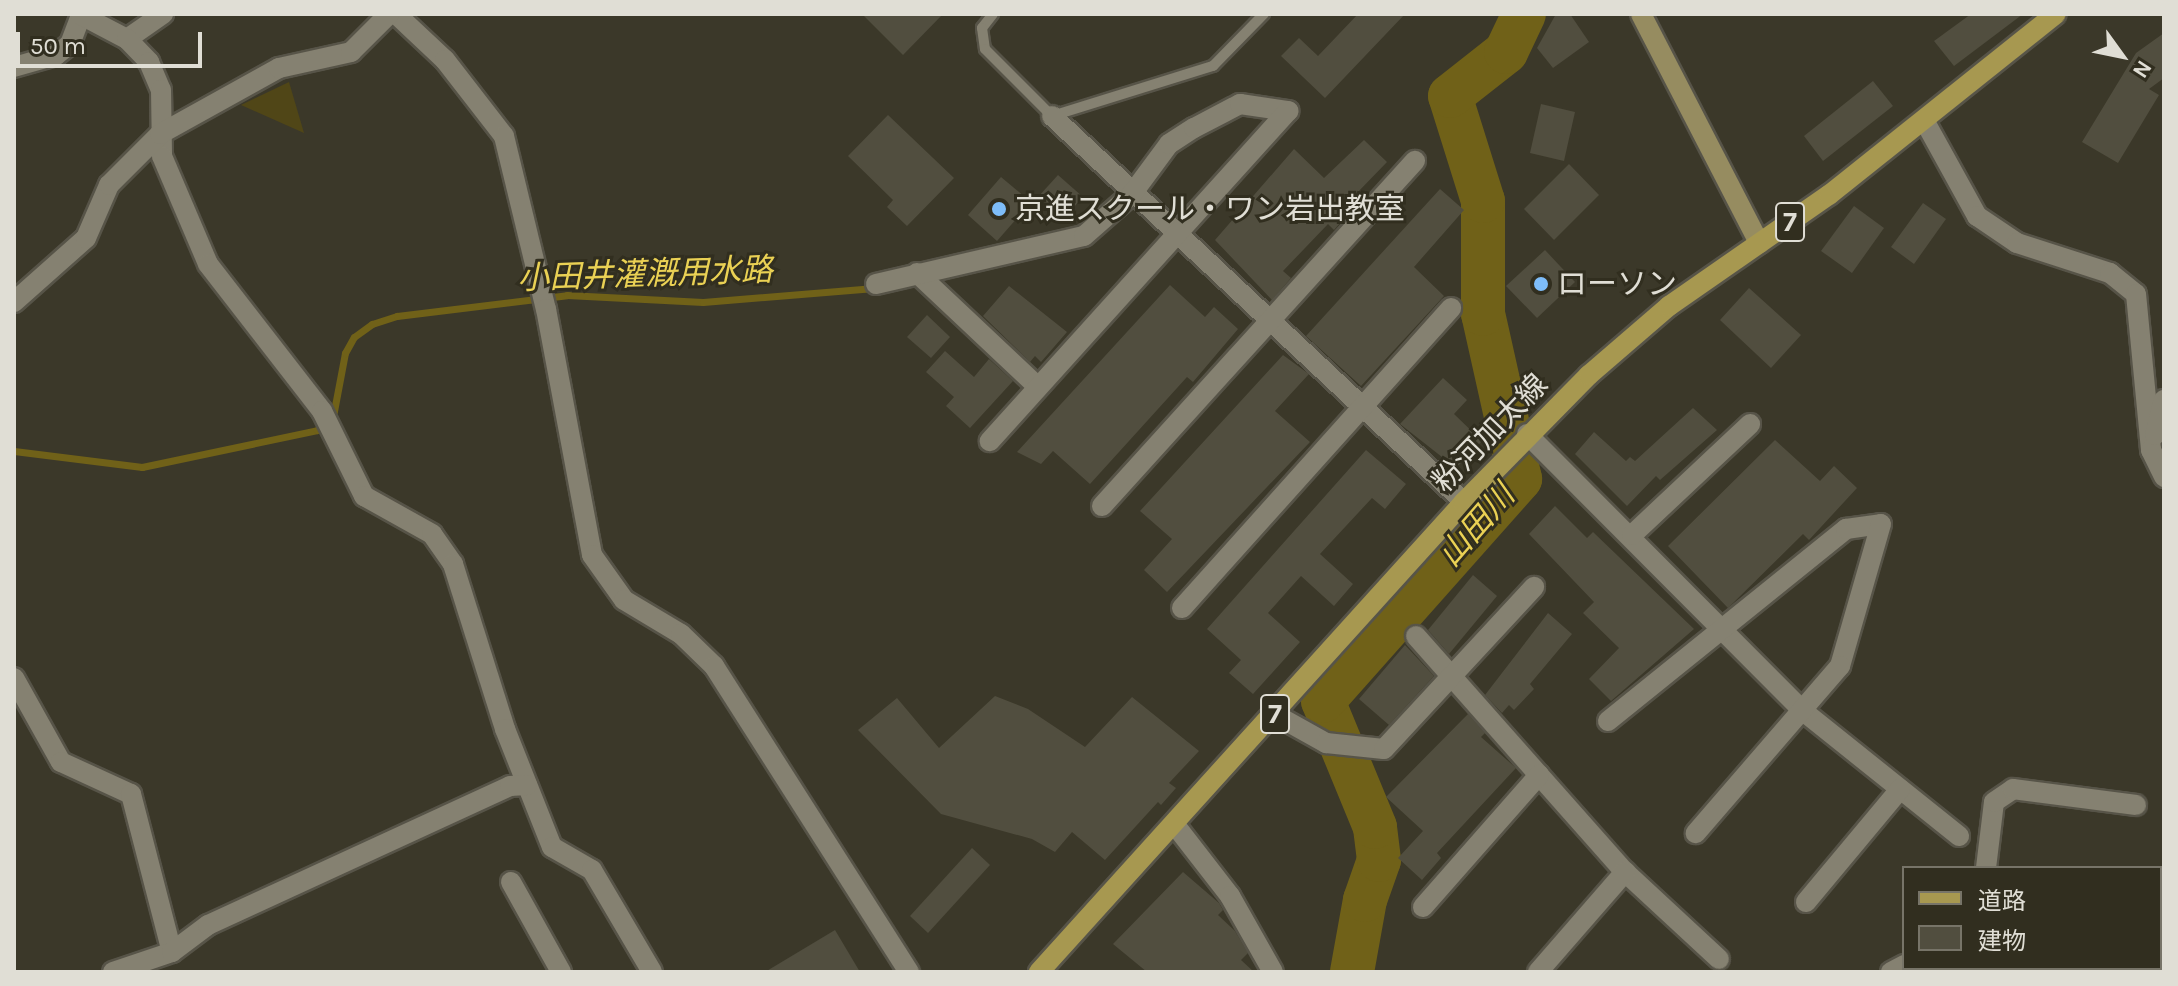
<!DOCTYPE html>
<meta charset="utf-8">
<style>
body{margin:0}
#map{position:relative;width:2178px;height:986px;overflow:hidden;background:#3b3829;font-family:Karla,"Noto Sans JP",sans-serif}
div>[style]{position:absolute}
.green>*{inset:0;background:#504617}
.stream>*{height:7px;margin:-3.5px;padding:0 3.5px;transform-origin:3.5px;border-radius:3.5px;background:#706118}
.river>*{height:44px;margin:-22px;padding:0 22px;transform-origin:22px;border-radius:22px;background:#706118}
.building>*{inset:0;background:#514e3f}
.roads{filter:drop-shadow(2px 0 #575448) drop-shadow(-2px 0 #575448) drop-shadow(0 2px #575448) drop-shadow(0 -2px #575448)}
.lane>*{height:10px;margin:-5px;padding:0 5px;transform-origin:5px;border-radius:5px;background:#858171}
.street>*{height:20px;margin:-10px;padding:0 10px;transform-origin:10px;border-radius:10px;background:#858171}
.secondary>*{height:20px;margin:-10px;padding:0 10px;transform-origin:10px;border-radius:10px;background:#968c60}
.primary>*{height:20px;margin:-10px;padding:0 10px;transform-origin:10px;border-radius:10px;background:#a79850}
.dots>*{width:22px;height:22px;translate:-50% -50%;box-sizing:border-box;border:4px solid #312e1f;border-radius:50%}
span{translate:-50% -50%;white-space:nowrap;text-align:center;line-height:1.15;-webkit-text-stroke:6px #312e1f;paint-order:stroke}
.shield-label span{padding:2px 6px;background:#312e1f;border:2px solid;border-radius:6px;-webkit-text-stroke-width:0}
.shield-label{font-size:28px;color:#e0ded5;font-weight:700}
.poi-label{font-size:30px;color:#e0ded5}
.left{translate:0 -50%;text-align:left}
.street-label{font-size:30px;color:#e0ded5}
.water-label{font-size:32px;color:#ead154;font-style:italic}
.frame{position:absolute;inset:0;border:16px solid #e0ded5;pointer-events:none}
.legend{position:absolute;left:1902px;top:866px;width:260px;height:104px;box-sizing:border-box;background:#312e1f;border:2px solid #777468;margin:0;padding:10px 14px;list-style:none;font-size:24px;color:#e0ded5}
.legend li{display:flex;align-items:center;gap:16px;height:40px}
.legend b{width:40px;border:2px solid #777468}
.north{position:absolute;left:2082px;top:16px;width:80px;height:80px;-webkit-text-stroke:6px #312e1f;paint-order:stroke;rotate:123deg;font-size:22px;font-weight:700;line-height:32px;text-align:center;color:#e0ded5}
.north::after{content:'';display:block;margin:auto;width:28px;height:36px;background:#e0ded5;clip-path:polygon(50% 0,100% 100%,50% 72%,0 100%)}
.scale{position:absolute;left:16px;top:32px;width:186px;height:36px;box-sizing:border-box;border:4px solid #e0ded5;border-top:0;padding-left:10px;font-size:24px;line-height:28px;white-space:nowrap;color:#e0ded5;-webkit-text-stroke:6px #312e1f;paint-order:stroke}
</style>
<div id="map">
<div class="green">
<i style="clip-path:polygon(289px 82px,304px 133px,241px 105px)"></i>
</div>
<div class="stream">
<i style="left:14px;top:451px;width:129px;rotate:7.1deg"></i>
<i style="left:142px;top:467px;width:179px;rotate:-11.9deg"></i>
<i style="left:317px;top:430px;width:25px;rotate:-48deg"></i>
<i style="left:334px;top:411px;width:59px;rotate:-79.3deg"></i>
<i style="left:345px;top:353px;width:18px;rotate:-61deg"></i>
<i style="left:354px;top:337px;width:22px;rotate:-36deg"></i>
<i style="left:372px;top:324px;width:26px;rotate:-18deg"></i>
<i style="left:397px;top:316px;width:171px;rotate:-7deg"></i>
<i style="left:567px;top:295px;width:136px;rotate:2.9deg"></i>
<i style="left:703px;top:302px;width:172px;rotate:-4.7deg"></i>
</div>
<div class="river">
<i style="left:1352px;top:972px;width:73px;rotate:-79.8deg"></i>
<i style="left:1365px;top:900px;width:42px;rotate:-70.7deg"></i>
<i style="left:1379px;top:860px;width:33px;rotate:-97deg"></i>
<i style="left:1375px;top:827px;width:136px;rotate:-112.4deg"></i>
<i style="left:1323px;top:701px;width:297px;rotate:-48.4deg"></i>
<i style="left:1520px;top:479px;width:169px;rotate:-102.6deg"></i>
<i style="left:1483px;top:314px;width:113px;rotate:-90deg"></i>
<i style="left:1483px;top:201px;width:110px;rotate:-107.4deg"></i>
<i style="left:1450px;top:96px;width:71px;rotate:-38.2deg"></i>
<i style="left:1506px;top:52px;width:42px;rotate:-64.7deg"></i>
</div>
<div class="building">
<i style="clip-path:polygon(862px 14px,943px 14px,903px 55px)"></i>
<i style="clip-path:polygon(1358px 14px,1405px 14px,1325px 98px,1281px 56px,1299px 38px,1318px 56px)"></i>
<i style="clip-path:polygon(1556px 14px,1570px 14px,1589px 42px,1553px 68px,1537px 48px)"></i>
<i style="clip-path:polygon(1971px 14px,2023px 14px,1954px 66px,1934px 41px)"></i>
<i style="clip-path:polygon(2164px 33px,2164px 78px,2149px 89px,2159px 95px,2118px 163px,2082px 142px,2136px 53px)"></i>
<i style="clip-path:polygon(1873px 81px,1893px 106px,1823px 161px,1804px 136px)"></i>
<i style="clip-path:polygon(1541px 104px,1575px 112px,1564px 161px,1530px 153px)"></i>
<i style="clip-path:polygon(888px 115px,954px 178px,907px 226px,887px 207px,893px 200px,848px 156px)"></i>
<i style="clip-path:polygon(1364px 140px,1387px 162px,1357px 193px,1362px 198px,1334px 230px,1328px 224px,1283px 271px,1291px 278px,1272px 300px,1215px 240px,1294px 149px,1324px 178px)"></i>
<i style="clip-path:polygon(1569px 164px,1599px 195px,1554px 240px,1524px 209px)"></i>
<i style="clip-path:polygon(1058px 175px,1083px 197px,1063px 219px,1038px 197px)"></i>
<i style="clip-path:polygon(1001px 177px,1031px 202px,997px 241px,968px 215px)"></i>
<i style="clip-path:polygon(1440px 189px,1464px 210px,1414px 267px,1444px 296px,1361px 386px,1306px 336px)"></i>
<i style="clip-path:polygon(1923px 203px,1946px 219px,1914px 264px,1891px 247px)"></i>
<i style="clip-path:polygon(1854px 206px,1884px 228px,1852px 273px,1821px 251px)"></i>
<i style="clip-path:polygon(1545px 250px,1575px 282px,1537px 318px,1506px 286px)"></i>
<i style="clip-path:polygon(1170px 285px,1205px 317px,1214px 307px,1238px 329px,1193px 382px,1187px 377px,1090px 484px,1053px 451px,1041px 464px,1017px 452px)"></i>
<i style="clip-path:polygon(1009px 286px,1067px 332px,1041px 362px,1035px 356px,1030px 362px,983px 316px)"></i>
<i style="clip-path:polygon(1749px 288px,1801px 335px,1771px 368px,1720px 320px)"></i>
<i style="clip-path:polygon(927px 315px,950px 337px,931px 358px,907px 337px)"></i>
<i style="clip-path:polygon(945px 351px,974px 377px,989px 359px,1013px 381px,970px 428px,946px 406px,954px 397px,926px 372px)"></i>
<i style="clip-path:polygon(1283px 355px,1309px 374px,1275px 411px,1310px 442px,1167px 592px,1144px 570px,1172px 539px,1140px 511px)"></i>
<i style="clip-path:polygon(1443px 378px,1467px 400px,1454px 414px,1482px 441px,1456px 468px,1400px 424px)"></i>
<i style="clip-path:polygon(1693px 408px,1717px 430px,1660px 480px,1656px 476px,1627px 506px,1575px 454px,1594px 432px,1626px 461px,1630px 457px,1635px 461px)"></i>
<i style="clip-path:polygon(1775px 440px,1820px 481px,1834px 466px,1857px 488px,1809px 540px,1803px 534px,1728px 608px,1668px 546px)"></i>
<i style="clip-path:polygon(1366px 450px,1406px 484px,1385px 509px,1372px 498px,1320px 554px,1353px 584px,1334px 606px,1301px 576px,1268px 613px,1300px 642px,1253px 694px,1229px 673px,1241px 660px,1207px 629px)"></i>
<i style="clip-path:polygon(1555px 506px,1587px 538px,1593px 532px,1694px 629px,1611px 701px,1589px 679px,1619px 648px,1583px 613px,1594px 602px,1529px 534px)"></i>
<i style="clip-path:polygon(1473px 575px,1497px 596px,1449px 654px,1428px 630px)"></i>
<i style="clip-path:polygon(1548px 613px,1572px 634px,1530px 684px,1534px 689px,1514px 710px,1509px 705px,1502px 713px,1485px 695px)"></i>
<i style="clip-path:polygon(1405px 645px,1434px 676px,1389px 725px,1359px 699px)"></i>
<i style="clip-path:polygon(995px 696px,1028px 709px,1085px 747px,1132px 697px,1199px 751px,1169px 783px,1176px 788px,1161px 805px,1158px 802px,1105px 860px,1072px 832px,1055px 852px,1032px 839px,941px 814px,858px 730px,897px 698px,939px 748px)"></i>
<i style="clip-path:polygon(1468px 714px,1485px 733px,1481px 737px,1516px 768px,1437px 853px,1441px 858px,1422px 880px,1398px 858px,1423px 831px,1386px 797px)"></i>
<i style="clip-path:polygon(972px 848px,990px 865px,928px 933px,910px 916px)"></i>
<i style="clip-path:polygon(1183px 872px,1219px 903px,1223px 910px,1218px 915px,1235px 931px,1248px 953px,1241px 960px,1254px 972px,1147px 972px,1113px 944px)"></i>
<i style="clip-path:polygon(835px 930px,860px 972px,765px 972px)"></i>
</div>
<div class="roads">
<div class="lane">
<i style="left:993px;top:14px;width:18px;rotate:128deg"></i>
<i style="left:982px;top:28px;width:21px;rotate:82deg"></i>
<i style="left:985px;top:49px;width:95px;rotate:45deg"></i>
<i style="left:1052px;top:116px;width:169px;rotate:-17.3deg"></i>
<i style="left:1213px;top:66px;width:73px;rotate:-45.6deg"></i>
</div>
<div class="street">
<i style="left:396px;top:14px;width:67px;rotate:43.2deg"></i>
<i style="left:445px;top:60px;width:96px;rotate:52.2deg"></i>
<i style="left:504px;top:136px;width:178px;rotate:76.4deg"></i>
<i style="left:546px;top:309px;width:250px;rotate:79.4deg"></i>
<i style="left:592px;top:555px;width:55px;rotate:54.6deg"></i>
<i style="left:624px;top:600px;width:66px;rotate:30.8deg"></i>
<i style="left:681px;top:634px;width:46px;rotate:44.1deg"></i>
<i style="left:714px;top:666px;width:363px;rotate:57.5deg"></i>
<i style="left:127px;top:39px;width:44px;rotate:-34.8deg"></i>
<i style="left:14px;top:67px;width:44px;rotate:-15.9deg"></i>
<i style="left:56px;top:55px;width:18px;rotate:-38deg"></i>
<i style="left:70px;top:44px;width:31px;rotate:-69deg"></i>
<i style="left:81px;top:15px;width:52px;rotate:27.6deg"></i>
<i style="left:127px;top:39px;width:32px;rotate:46deg"></i>
<i style="left:149px;top:62px;width:30px;rotate:67deg"></i>
<i style="left:161px;top:90px;width:66px;rotate:89.1deg"></i>
<i style="left:162px;top:156px;width:117px;rotate:66.9deg"></i>
<i style="left:208px;top:264px;width:186px;rotate:52.2deg"></i>
<i style="left:322px;top:411px;width:95px;rotate:63.7deg"></i>
<i style="left:364px;top:496px;width:78px;rotate:29.2deg"></i>
<i style="left:432px;top:534px;width:37px;rotate:55deg"></i>
<i style="left:453px;top:564px;width:173px;rotate:72.5deg"></i>
<i style="left:505px;top:729px;width:127px;rotate:68.3deg"></i>
<i style="left:552px;top:847px;width:46px;rotate:29.9deg"></i>
<i style="left:592px;top:870px;width:118px;rotate:59.5deg"></i>
<i style="left:1052px;top:116px;width:565px;rotate:43.13deg"></i>
<i style="left:1924px;top:120px;width:110px;rotate:61.1deg"></i>
<i style="left:1977px;top:216px;width:48px;rotate:34deg"></i>
<i style="left:2017px;top:243px;width:98px;rotate:17.9deg"></i>
<i style="left:2110px;top:273px;width:33px;rotate:39deg"></i>
<i style="left:2136px;top:294px;width:157px;rotate:84.5deg"></i>
<i style="left:2151px;top:450px;width:30px;rotate:64deg"></i>
<i style="left:917px;top:273px;width:166px;rotate:43.3deg"></i>
<i style="left:876px;top:284px;width:213px;rotate:-13deg"></i>
<i style="left:1084px;top:236px;width:64px;rotate:-41.2deg"></i>
<i style="left:1132px;top:194px;width:62px;rotate:-53.5deg"></i>
<i style="left:1169px;top:144px;width:30px;rotate:-33deg"></i>
<i style="left:1194px;top:128px;width:52px;rotate:-27.6deg"></i>
<i style="left:1240px;top:104px;width:49px;rotate:8.3deg"></i>
<i style="left:1288px;top:111px;width:445px;rotate:132.1deg"></i>
<i style="left:14px;top:302px;width:96px;rotate:-41.6deg"></i>
<i style="left:86px;top:238px;width:58px;rotate:-66.5deg"></i>
<i style="left:109px;top:185px;width:72px;rotate:-45deg"></i>
<i style="left:160px;top:134px;width:136px;rotate:-29deg"></i>
<i style="left:279px;top:68px;width:74px;rotate:-12.5deg"></i>
<i style="left:351px;top:52px;width:54px;rotate:-45deg"></i>
<i style="left:1527px;top:434px;width:391px;rotate:45.1deg"></i>
<i style="left:1803px;top:711px;width:200px;rotate:38.7deg"></i>
<i style="left:2155px;top:435px;width:36px;rotate:-76deg"></i>
<i style="left:1102px;top:506px;width:466px;rotate:-47.8deg"></i>
<i style="left:1632px;top:535px;width:162px;rotate:-43.2deg"></i>
<i style="left:1182px;top:608px;width:403px;rotate:-48.1deg"></i>
<i style="left:1416px;top:636px;width:315px;rotate:48.5deg"></i>
<i style="left:1625px;top:872px;width:128px;rotate:42.8deg"></i>
<i style="left:14px;top:678px;width:96px;rotate:60.8deg"></i>
<i style="left:61px;top:762px;width:77px;rotate:24.6deg"></i>
<i style="left:131px;top:794px;width:163px;rotate:75.5deg"></i>
<i style="left:1274px;top:714px;width:60px;rotate:29.1deg"></i>
<i style="left:1326px;top:743px;width:58px;rotate:5.9deg"></i>
<i style="left:1384px;top:749px;width:221px;rotate:-47.2deg"></i>
<i style="left:1608px;top:721px;width:306px;rotate:-38.9deg"></i>
<i style="left:1846px;top:529px;width:35px;rotate:-8deg"></i>
<i style="left:1881px;top:524px;width:148px;rotate:106.1deg"></i>
<i style="left:1840px;top:666px;width:221px;rotate:130.8deg"></i>
<i style="left:1175px;top:825px;width:90px;rotate:52.2deg"></i>
<i style="left:1230px;top:896px;width:87px;rotate:60.5deg"></i>
<i style="left:1986px;top:868px;width:66px;rotate:-83.1deg"></i>
<i style="left:1994px;top:802px;width:23px;rotate:-34deg"></i>
<i style="left:2013px;top:789px;width:124px;rotate:7.4deg"></i>
<i style="left:511px;top:882px;width:103px;rotate:60.9deg"></i>
<i style="left:1806px;top:902px;width:147px;rotate:-50.2deg"></i>
<i style="left:1423px;top:907px;width:176px;rotate:-48.7deg"></i>
<i style="left:113px;top:972px;width:62px;rotate:-18.7deg"></i>
<i style="left:172px;top:952px;width:45px;rotate:-36.9deg"></i>
<i style="left:208px;top:925px;width:332px;rotate:-24.7deg"></i>
<i style="left:510px;top:786px;width:17px;rotate:-3deg"></i>
<i style="left:1538px;top:972px;width:133px;rotate:-49deg"></i>
<i style="left:1891px;top:972px;width:15px;rotate:-28deg"></i>
</div>
<div class="secondary">
<i style="left:1641px;top:14px;width:258px;rotate:62.7deg"></i>
</div>
<div class="primary">
<i style="left:1039px;top:972px;width:634px;rotate:-47.88deg"></i>
<i style="left:1464px;top:502px;width:178px;rotate:-45.5deg"></i>
<i style="left:1589px;top:375px;width:106px;rotate:-40.8deg"></i>
<i style="left:1669px;top:306px;width:195px;rotate:-34.8deg"></i>
<i style="left:1829px;top:195px;width:290px;rotate:-38.6deg"></i>
</div>
</div>
<div class="dots">
<i style="left:999px;top:209px;background:#7ebdf9"></i>
<i style="left:1541px;top:284px;background:#7ebdf9"></i>
</div>
<div class="shield-label">
<span style="left:1790px;top:222px">7</span>
<span style="left:1275px;top:714px">7</span>
</div>
<div class="poi-label">
<span class="left" style="left:1015px;top:209px">京進スクール・ワン岩出教室</span>
<span class="left" style="left:1557px;top:284px">ローソン</span>
</div>
<div class="street-label">
<span style="left:1490px;top:433px;rotate:-46deg">粉河加太線</span>
</div>
<div class="water-label">
<span style="left:645px;top:275px;rotate:-2deg">小田井灌漑用水路</span>
<span style="left:1477px;top:526px;rotate:-49deg">山田川</span>
</div>
<div class="frame"></div>
<ul class="legend">
<li><b style="height:10px;background:#a79850"></b>道路</li>
<li><b style="height:22px;background:#514e3f"></b>建物</li>
</ul>
<div class="north">N</div>
<div class="scale">50 m</div>
</div>
